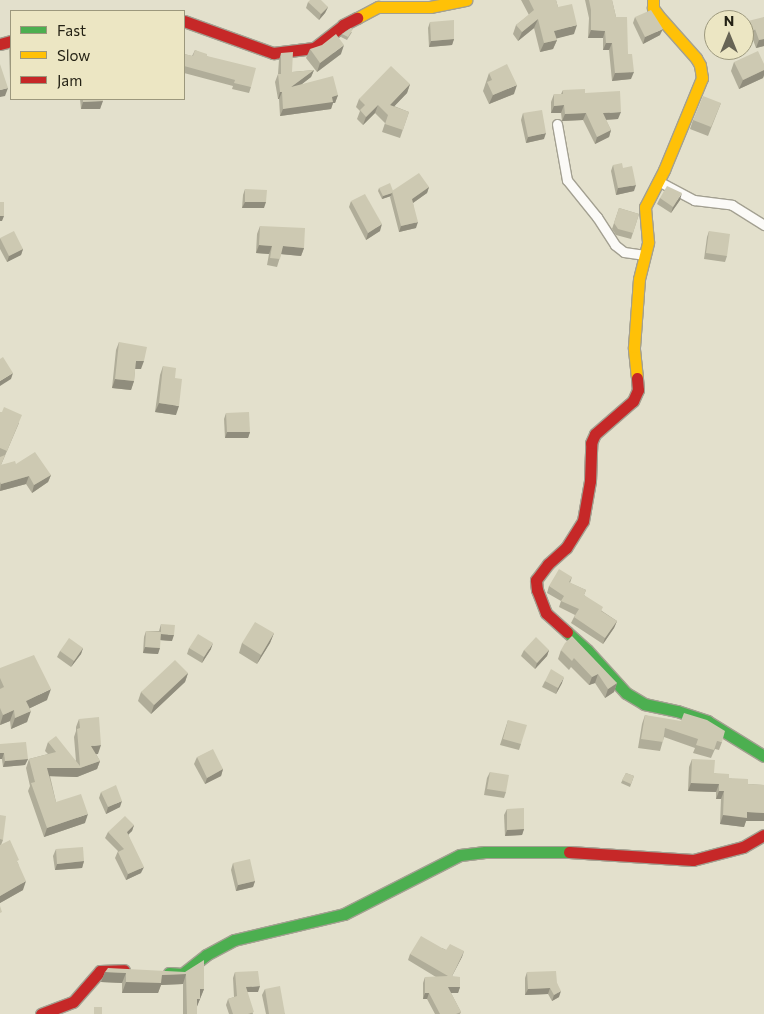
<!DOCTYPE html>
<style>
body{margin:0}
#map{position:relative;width:764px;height:1014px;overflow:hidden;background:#e3e0cc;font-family:Commissioner,sans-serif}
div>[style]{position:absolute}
.roads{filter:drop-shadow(1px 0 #a3a091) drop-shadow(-1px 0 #a3a091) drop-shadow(0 1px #a3a091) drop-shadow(0 -1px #a3a091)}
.street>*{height:9px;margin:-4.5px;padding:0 4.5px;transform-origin:4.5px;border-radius:4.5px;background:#fbfaf7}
.fast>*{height:11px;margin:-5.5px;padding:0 5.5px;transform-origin:5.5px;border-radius:5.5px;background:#4caf50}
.slow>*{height:11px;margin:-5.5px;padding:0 5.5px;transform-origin:5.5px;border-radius:5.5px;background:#ffc107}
.jam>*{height:11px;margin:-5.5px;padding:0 5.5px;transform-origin:5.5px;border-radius:5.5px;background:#c62828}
.wall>*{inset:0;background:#b0ad99}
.shaded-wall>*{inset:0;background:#908d7d}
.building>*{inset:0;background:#cdc9b2}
span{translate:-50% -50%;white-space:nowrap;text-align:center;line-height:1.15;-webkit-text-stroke:4px #ece6c3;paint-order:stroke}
.legend{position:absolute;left:10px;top:10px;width:175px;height:90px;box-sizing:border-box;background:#ece6c3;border:1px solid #9c987d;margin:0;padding:6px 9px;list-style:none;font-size:15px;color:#242215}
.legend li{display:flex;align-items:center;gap:10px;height:25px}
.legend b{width:25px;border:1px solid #9c987d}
.north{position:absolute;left:704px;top:10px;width:50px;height:50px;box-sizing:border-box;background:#ece6c3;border:1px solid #9c987d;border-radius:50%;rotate:0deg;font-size:14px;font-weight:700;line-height:20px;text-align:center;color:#242215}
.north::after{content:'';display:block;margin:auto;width:18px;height:22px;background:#676455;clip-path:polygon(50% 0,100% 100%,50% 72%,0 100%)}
</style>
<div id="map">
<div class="roads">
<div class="street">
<i style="left:557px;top:124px;width:57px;rotate:79.9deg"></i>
<i style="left:567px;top:180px;width:48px;rotate:51deg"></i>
<i style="left:597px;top:217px;width:33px;rotate:57deg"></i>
<i style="left:615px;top:245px;width:11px;rotate:38deg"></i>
<i style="left:624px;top:252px;width:21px;rotate:8deg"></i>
<i style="left:658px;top:181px;width:41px;rotate:27.8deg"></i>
<i style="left:694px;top:200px;width:38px;rotate:7deg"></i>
<i style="left:732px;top:205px;width:38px;rotate:32deg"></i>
</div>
<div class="fast">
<i style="left:567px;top:632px;width:27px;rotate:42deg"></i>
<i style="left:587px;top:650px;width:58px;rotate:47.8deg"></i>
<i style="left:626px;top:693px;width:21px;rotate:31deg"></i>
<i style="left:644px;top:704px;width:34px;rotate:12deg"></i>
<i style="left:677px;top:711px;width:32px;rotate:18deg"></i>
<i style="left:707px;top:721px;width:67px;rotate:31.6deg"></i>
<i style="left:169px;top:973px;width:13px;rotate:4deg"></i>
<i style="left:182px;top:974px;width:31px;rotate:-38deg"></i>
<i style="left:206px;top:955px;width:32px;rotate:-28deg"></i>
<i style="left:234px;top:940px;width:113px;rotate:-13.3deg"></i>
<i style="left:344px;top:914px;width:130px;rotate:-27deg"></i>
<i style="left:460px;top:855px;width:25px;rotate:-7deg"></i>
<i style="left:485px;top:852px;width:84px"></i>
</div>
<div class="slow">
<i style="left:357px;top:18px;width:24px;rotate:-28deg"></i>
<i style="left:378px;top:7px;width:52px"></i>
<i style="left:430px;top:7px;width:37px;rotate:-11deg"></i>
<i style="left:637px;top:378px;width:31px;rotate:-96deg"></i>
<i style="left:634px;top:347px;width:68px;rotate:-85.8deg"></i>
<i style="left:639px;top:279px;width:38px;rotate:-76deg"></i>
<i style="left:648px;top:242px;width:35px;rotate:-95deg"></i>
<i style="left:645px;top:207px;width:42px;rotate:-62.8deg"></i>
<i style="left:664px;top:170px;width:100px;rotate:-67.6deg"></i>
<i style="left:702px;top:78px;width:13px;rotate:-99deg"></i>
<i style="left:700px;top:65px;width:8px;rotate:-120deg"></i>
<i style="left:696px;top:58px;width:57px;rotate:-131.5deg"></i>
<i style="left:658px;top:15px;width:9px;rotate:-126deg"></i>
<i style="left:653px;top:8px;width:8px;rotate:-90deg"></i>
</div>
<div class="jam">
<i style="left:184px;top:21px;width:95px;rotate:19.8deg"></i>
<i style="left:273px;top:53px;width:41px;rotate:-7deg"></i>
<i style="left:314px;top:48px;width:37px;rotate:-38deg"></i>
<i style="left:343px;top:25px;width:16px;rotate:-27deg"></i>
<i style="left:0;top:44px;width:11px;rotate:-15deg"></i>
<i style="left:567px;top:632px;width:28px;rotate:-138deg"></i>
<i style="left:546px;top:613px;width:25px;rotate:-111deg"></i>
<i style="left:537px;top:590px;width:10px;rotate:-96deg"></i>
<i style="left:536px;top:580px;width:20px;rotate:-53deg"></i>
<i style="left:548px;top:564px;width:24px;rotate:-42deg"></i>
<i style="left:566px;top:548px;width:32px;rotate:-58deg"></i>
<i style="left:583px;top:521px;width:41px;rotate:-80.1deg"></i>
<i style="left:590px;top:481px;width:38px;rotate:-88deg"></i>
<i style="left:591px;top:443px;width:10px;rotate:-66deg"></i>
<i style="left:595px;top:434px;width:50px;rotate:-41deg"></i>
<i style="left:633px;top:401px;width:12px;rotate:-66deg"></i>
<i style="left:638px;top:390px;width:12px;rotate:-95deg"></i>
<i style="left:569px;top:852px;width:124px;rotate:3.7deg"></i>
<i style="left:693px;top:860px;width:52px;rotate:-14.6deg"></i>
<i style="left:743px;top:847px;width:24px;rotate:-30deg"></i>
<i style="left:41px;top:1014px;width:34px;rotate:-21deg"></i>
<i style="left:73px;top:1002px;width:41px;rotate:-48.9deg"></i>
<i style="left:100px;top:971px;width:24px;rotate:-2deg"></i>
</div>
</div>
<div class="wall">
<i style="clip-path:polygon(521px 0,556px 0,558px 7px,574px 34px,556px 38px,557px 40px,553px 49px,540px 52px,534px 28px,518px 41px,513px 34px,516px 25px,529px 15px)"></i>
<i style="clip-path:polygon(585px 0,612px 0,616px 17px,628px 54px,631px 79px,612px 81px,609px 50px,603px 50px,603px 38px,588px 38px,589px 18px)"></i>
<i style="clip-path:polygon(308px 2px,328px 7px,325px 13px,319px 20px,306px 8px)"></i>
<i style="clip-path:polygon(635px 17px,660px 35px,643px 44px,633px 23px)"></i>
<i style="clip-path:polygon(764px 17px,764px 46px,756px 48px,752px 37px,744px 45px)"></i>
<i style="clip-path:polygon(430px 22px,454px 39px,452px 45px,429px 47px,428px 28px)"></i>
<i style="clip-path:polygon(352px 32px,347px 40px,341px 37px,342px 34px)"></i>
<i style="clip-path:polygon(11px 44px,11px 80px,10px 80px,9px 50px)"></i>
<i style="clip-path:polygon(310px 49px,341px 54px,317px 72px,306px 58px)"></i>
<i style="clip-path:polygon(195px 50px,207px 56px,251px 87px,249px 93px,232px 89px,233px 86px,184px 73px,184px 54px,192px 56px)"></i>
<i style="clip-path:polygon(728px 50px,738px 50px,733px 55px)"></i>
<i style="clip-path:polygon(281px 53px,292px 72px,314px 70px,311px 77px,302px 84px,338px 95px,335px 103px,333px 103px,331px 109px,280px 116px,279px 99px,278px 99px,275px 82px,278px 74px,279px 60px)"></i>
<i style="clip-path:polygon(734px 62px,764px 64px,764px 75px,763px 78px,739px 89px,731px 71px)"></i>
<i style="clip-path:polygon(489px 73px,514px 94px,489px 104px,483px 91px)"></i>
<i style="clip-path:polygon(410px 84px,407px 93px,394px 106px,409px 112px,400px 138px,382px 132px,385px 123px,375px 113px,363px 125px,357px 119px,360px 111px,356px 107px,359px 99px)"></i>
<i style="clip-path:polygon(563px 90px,585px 93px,618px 119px,606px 120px,611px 130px,609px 137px,595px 144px,583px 120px,562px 121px,561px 113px,551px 113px,551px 102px,554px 94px,561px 94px)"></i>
<i style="clip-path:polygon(80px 99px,103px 99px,100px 109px,81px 109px)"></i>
<i style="clip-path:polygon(721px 103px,708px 136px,690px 129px,693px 120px)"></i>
<i style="clip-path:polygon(523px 113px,544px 139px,526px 143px,521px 120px)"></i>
<i style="clip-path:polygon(613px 165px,623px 168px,634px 191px,616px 195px,611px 171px)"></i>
<i style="clip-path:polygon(429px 187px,427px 193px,413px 203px,416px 228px,399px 232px,390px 197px,391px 196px,382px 199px,378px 191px,379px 188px,393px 191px)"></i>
<i style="clip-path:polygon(245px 189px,264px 208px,242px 208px,243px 195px)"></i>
<i style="clip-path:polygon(660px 198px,680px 200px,671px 213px,657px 204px)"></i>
<i style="clip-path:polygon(351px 201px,380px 231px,366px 240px,349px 207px)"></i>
<i style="clip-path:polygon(619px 208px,639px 214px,631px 239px,616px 235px,612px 229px)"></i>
<i style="clip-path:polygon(260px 226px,304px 248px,301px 256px,281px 254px,277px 267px,267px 265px,269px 254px,256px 253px,257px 234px)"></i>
<i style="clip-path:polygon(709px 231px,727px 256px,725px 262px,704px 259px,707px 237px)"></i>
<i style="clip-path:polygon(0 238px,23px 249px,21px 255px,7px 262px,0 249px)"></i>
<i style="clip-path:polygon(119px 342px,141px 369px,135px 369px,134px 381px,131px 390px,112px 388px,116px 350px)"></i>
<i style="clip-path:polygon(163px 366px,175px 378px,176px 415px,155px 412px,160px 375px)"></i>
<i style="clip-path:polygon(0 412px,19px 423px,1px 465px,16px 464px,51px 475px,48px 482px,32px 493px,26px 484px,0 491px)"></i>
<i style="clip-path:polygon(226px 413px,250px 432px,248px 438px,225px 438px,224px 419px)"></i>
<i style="clip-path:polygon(572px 577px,570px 583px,586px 590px,584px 595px,602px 611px,617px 621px,614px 628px,603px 644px,571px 623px,575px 615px,559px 607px,561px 601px,547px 593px,549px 586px)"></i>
<i style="clip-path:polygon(161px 624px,172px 641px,160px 640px,158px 654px,143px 653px,144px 637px,146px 631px,159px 631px)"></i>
<i style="clip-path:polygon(274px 633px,270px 643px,257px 664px,239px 653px,242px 643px)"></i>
<i style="clip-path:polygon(83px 648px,81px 654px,71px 667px,57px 657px,60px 651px)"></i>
<i style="clip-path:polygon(189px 648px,211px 649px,202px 663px,187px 654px)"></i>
<i style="clip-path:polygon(524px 650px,549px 650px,547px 656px,535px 669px,521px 656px)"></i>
<i style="clip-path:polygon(561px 650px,617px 683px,614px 692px,605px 698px,595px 683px,589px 685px,571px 667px,569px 670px,558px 659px)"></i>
<i style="clip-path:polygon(0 668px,47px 700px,30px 708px,27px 722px,11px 729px,10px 721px,0 725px)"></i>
<i style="clip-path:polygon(188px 673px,185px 682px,151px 714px,138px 701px,141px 692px)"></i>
<i style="clip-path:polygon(545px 681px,562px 683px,556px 694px,542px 687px)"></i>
<i style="clip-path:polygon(645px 715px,722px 742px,719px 750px,715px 749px,711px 758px,693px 753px,695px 748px,664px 737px,660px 751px,638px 748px,642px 724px)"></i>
<i style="clip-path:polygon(79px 719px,98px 754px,96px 754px,100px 761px,97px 769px,77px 777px,50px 776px,56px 802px,85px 823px,44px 837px,28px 791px,30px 786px,26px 768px,29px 759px,48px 754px,45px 751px,48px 742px,76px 761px,74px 737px,76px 731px,76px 727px)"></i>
<i style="clip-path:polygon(508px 720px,521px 744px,519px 750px,500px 745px)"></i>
<i style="clip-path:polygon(0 744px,28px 759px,25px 765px,3px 767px)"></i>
<i style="clip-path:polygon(197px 757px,223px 769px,221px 776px,205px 784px,194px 764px)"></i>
<i style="clip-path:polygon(692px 759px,714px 773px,729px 778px,748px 784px,764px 785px,764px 821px,746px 821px,744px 827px,720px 824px,721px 799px,716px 799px,716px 792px,688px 791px,689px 767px)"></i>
<i style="clip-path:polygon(490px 772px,506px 792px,504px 798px,484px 795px,487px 778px)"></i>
<i style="clip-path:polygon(626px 773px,634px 776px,630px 787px,621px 783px)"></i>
<i style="clip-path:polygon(101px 792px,120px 807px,106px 814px,99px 798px)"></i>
<i style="clip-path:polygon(507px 809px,524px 829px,522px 835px,505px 836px,504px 815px)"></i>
<i style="clip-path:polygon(0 815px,3px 840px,1px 845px,18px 863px,23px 890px,0 903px)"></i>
<i style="clip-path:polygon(134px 825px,132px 831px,128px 834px,141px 873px,126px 880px,115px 858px,118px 851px,105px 838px,108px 832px)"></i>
<i style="clip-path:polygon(56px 849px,84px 861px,82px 868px,55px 870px,53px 856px)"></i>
<i style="clip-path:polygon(233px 863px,255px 881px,253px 887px,236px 891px,231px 870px)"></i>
<i style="clip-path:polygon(442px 948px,446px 950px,464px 951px,452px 976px,460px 987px,458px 993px,451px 993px,461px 1012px,460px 1014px,435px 1014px,427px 999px,423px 999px,423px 983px,425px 977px,436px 977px,408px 960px,410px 954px)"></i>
<i style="clip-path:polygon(105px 972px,185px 972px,204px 989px,197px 1006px,197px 1014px,183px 1014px,183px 984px,161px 985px,158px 993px,122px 993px,122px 983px,101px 982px)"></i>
<i style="clip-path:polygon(235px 972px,258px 992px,247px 992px,253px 1014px,229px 1014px,226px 1005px,228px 999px,234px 997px,233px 978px)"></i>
<i style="clip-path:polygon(527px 972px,557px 983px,559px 997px,552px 1001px,548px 994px,525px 995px,525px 978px)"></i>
<i style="clip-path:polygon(265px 989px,285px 1014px,266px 1014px,262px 995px)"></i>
</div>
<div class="shaded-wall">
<i style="clip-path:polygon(328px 7px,325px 13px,319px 20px,321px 14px)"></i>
<i style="clip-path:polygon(538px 19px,534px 28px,518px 41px,522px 32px)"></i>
<i style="clip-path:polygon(577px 25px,574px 34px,551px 40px,554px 31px)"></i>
<i style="clip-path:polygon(663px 29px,660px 35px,643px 44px,645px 37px)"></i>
<i style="clip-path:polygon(755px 29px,752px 37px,744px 45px,744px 39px)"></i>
<i style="clip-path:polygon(591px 30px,605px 31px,603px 38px,588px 38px)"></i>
<i style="clip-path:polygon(454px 39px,452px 45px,429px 47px,431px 41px)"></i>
<i style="clip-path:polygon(764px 39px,764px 46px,756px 48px,759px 40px)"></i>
<i style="clip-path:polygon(557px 40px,553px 49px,540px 52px,544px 43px)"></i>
<i style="clip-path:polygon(606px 43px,612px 43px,609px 50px,603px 50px)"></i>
<i style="clip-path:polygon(344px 45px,341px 54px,317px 72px,320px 63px)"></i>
<i style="clip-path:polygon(734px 50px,738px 50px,733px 55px)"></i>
<i style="clip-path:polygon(314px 70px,311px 77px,289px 94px,291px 87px)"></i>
<i style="clip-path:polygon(764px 70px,764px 75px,763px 78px,739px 89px,743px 80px)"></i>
<i style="clip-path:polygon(634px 72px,631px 79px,612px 81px,615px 73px)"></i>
<i style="clip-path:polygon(410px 84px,407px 93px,387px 114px,390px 105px)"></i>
<i style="clip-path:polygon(517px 85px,514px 94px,489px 104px,493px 95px)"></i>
<i style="clip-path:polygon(8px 88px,5px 96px,0 97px,0 90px)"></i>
<i style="clip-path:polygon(280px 92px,282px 92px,279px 99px,278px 99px)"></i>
<i style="clip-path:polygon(338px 95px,335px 103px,333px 103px,331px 109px,280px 116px,283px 109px)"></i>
<i style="clip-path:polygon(103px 101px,100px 109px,81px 109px,83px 102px)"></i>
<i style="clip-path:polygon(378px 105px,375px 113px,363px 125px,366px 117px)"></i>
<i style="clip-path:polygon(564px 105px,561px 113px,551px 113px,554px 106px)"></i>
<i style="clip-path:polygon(621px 112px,618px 119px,601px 120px,603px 113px)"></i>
<i style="clip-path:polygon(586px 113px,583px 120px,562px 121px,565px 114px)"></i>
<i style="clip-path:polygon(611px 130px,609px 137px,595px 144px,597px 137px)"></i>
<i style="clip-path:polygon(546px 133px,544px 139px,526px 143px,528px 137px)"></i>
<i style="clip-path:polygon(636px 185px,634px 191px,616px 195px,618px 188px)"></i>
<i style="clip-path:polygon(429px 187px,427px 193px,410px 205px,412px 199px)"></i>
<i style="clip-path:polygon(392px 193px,391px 196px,382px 199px,383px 196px)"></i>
<i style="clip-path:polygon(682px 193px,680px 200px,671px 213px,673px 207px)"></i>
<i style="clip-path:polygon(245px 202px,266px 202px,264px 208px,242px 208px)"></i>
<i style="clip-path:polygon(0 216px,4px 216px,2px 221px,0 221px)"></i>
<i style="clip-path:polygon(418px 222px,416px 228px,399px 232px,401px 226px)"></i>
<i style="clip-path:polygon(382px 224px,380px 231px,366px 240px,368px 233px)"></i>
<i style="clip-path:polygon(259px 245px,272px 246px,269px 254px,256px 253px)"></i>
<i style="clip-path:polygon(283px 246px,304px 248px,301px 256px,280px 254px)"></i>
<i style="clip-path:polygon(23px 249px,21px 255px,7px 262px,9px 256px)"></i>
<i style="clip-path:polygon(136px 361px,144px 361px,141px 369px,133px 369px)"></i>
<i style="clip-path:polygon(13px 373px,11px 379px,0 386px,0 381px)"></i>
<i style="clip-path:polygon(115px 379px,134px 381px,131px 390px,112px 388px)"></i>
<i style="clip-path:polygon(159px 403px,179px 406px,176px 415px,155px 412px)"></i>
<i style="clip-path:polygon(227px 432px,250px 432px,248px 438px,225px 438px)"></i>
<i style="clip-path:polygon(51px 475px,48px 482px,32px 493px,34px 485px)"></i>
<i style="clip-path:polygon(29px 476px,26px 484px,0 491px,1px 484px)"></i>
<i style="clip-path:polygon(617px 621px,614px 628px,603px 644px,605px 638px)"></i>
<i style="clip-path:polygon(274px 633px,270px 643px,257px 664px,261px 655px)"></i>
<i style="clip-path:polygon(161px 634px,174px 635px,172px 641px,159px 640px)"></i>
<i style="clip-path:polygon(213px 643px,211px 649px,202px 663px,204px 657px)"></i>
<i style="clip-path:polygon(145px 647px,160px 648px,158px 654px,143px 653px)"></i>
<i style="clip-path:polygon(83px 648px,81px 654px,71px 667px,74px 661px)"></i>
<i style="clip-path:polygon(549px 650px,547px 656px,535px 669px,537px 663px)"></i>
<i style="clip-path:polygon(188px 673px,185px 682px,151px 714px,154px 705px)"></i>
<i style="clip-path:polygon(598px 674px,595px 683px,589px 685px,592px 677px)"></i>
<i style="clip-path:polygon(564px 677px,562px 683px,556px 694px,558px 688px)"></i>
<i style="clip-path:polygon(617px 683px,614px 692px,605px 698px,608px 689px)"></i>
<i style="clip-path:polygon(51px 689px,47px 700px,22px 712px,26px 701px)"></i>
<i style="clip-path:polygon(14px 710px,10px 721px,0 725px,3px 715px)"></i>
<i style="clip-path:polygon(31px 711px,27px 722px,11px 729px,15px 718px)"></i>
<i style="clip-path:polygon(101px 745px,98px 754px,88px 755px,91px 746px)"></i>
<i style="clip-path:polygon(0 753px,4px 753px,2px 759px,0 759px)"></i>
<i style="clip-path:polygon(28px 759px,25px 765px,3px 767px,5px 761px)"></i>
<i style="clip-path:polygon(100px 761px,97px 769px,77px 777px,44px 776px,47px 768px,80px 768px)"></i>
<i style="clip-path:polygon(223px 769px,221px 776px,205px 784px,207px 778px)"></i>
<i style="clip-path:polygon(691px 783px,719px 784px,716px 792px,688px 791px)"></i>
<i style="clip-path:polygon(719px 791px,724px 791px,721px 799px,716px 799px)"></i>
<i style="clip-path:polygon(122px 801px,120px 807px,106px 814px,108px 807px)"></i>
<i style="clip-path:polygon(747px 812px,764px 813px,764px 821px,746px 821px,744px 827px,720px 824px,723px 815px)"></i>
<i style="clip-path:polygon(88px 814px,85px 823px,44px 837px,47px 828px)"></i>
<i style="clip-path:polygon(134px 825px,132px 831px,125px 838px,127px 832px)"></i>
<i style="clip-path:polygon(524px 829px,522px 835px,505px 836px,507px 830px)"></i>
<i style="clip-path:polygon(84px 861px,82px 868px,55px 870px,57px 864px)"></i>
<i style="clip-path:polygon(144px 867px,141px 873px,126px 880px,128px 874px)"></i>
<i style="clip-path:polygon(26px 881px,23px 890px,0 903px,0 896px)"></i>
<i style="clip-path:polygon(255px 881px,253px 887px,236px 891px,238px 885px)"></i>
<i style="clip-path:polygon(464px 951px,462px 957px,449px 982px,452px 976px)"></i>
<i style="clip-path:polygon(105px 972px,126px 973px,122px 983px,101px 982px)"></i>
<i style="clip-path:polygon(186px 974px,183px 984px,161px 985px,158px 993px,122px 993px,126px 982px,162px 975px)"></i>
<i style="clip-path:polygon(260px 986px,258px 992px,243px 992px,246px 987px)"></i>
<i style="clip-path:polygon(448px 987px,460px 987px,458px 993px,445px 993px)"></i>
<i style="clip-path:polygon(550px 988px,548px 994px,525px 995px,528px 989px)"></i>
<i style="clip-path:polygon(200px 989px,204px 989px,196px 1009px,193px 1009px)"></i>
<i style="clip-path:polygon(561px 991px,559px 997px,552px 1001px,554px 995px)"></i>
<i style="clip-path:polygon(425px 993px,429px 993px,427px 999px,423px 999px)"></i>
</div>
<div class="building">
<i style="clip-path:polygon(310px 0,321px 0,328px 7px,321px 14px,308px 2px)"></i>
<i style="clip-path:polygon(529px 0,556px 0,558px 7px,572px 4px,577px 25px,554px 31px,557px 40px,544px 43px,538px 19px,522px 32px,516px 25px,534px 10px)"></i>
<i style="clip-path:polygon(589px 0,612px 0,616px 17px,627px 17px,628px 54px,632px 54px,634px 72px,615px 73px,612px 43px,606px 43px,605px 31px,591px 30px,591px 10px)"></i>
<i style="clip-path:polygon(651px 10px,663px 29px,645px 37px,635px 17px)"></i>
<i style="clip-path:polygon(733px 12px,740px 20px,725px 20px)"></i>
<i style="clip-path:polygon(764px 17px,764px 39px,759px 40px,755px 29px,744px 39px,744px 22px)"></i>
<i style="clip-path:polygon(454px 20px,454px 39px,431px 41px,430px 22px)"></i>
<i style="clip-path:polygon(351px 28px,353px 29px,348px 37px,342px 34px)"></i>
<i style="clip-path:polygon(336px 34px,344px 45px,320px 63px,310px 49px,322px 45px)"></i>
<i style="clip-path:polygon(195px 50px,207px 54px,207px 56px,256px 68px,251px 87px,234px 83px,235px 80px,184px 66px,184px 54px,193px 56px)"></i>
<i style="clip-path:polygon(758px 51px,764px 64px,764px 70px,743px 80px,734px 62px)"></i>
<i style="clip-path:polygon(293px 52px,292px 72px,314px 70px,291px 87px,333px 76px,338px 95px,332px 97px,333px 102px,283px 109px,282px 92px,280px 92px,278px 74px,281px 74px,281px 53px)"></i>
<i style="clip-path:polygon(0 64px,8px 88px,0 90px)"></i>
<i style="clip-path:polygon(507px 64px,517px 85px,493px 95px,487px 82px,492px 80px,489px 73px)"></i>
<i style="clip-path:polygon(391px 66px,410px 84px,390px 105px,409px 112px,403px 130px,385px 124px,388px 115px,378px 105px,366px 117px,360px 110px,365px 105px,359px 99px)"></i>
<i style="clip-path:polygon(585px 89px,585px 93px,620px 91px,621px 112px,603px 113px,611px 130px,597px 137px,586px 113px,565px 114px,564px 105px,554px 106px,554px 94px,563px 94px,563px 90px)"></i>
<i style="clip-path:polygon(703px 96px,721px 103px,711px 127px,693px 120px)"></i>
<i style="clip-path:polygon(83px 99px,103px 99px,103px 101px,83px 102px)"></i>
<i style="clip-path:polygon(542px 110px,546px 133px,528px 137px,523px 113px)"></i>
<i style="clip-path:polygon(622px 163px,623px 168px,632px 166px,636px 185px,618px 188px,613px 165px)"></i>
<i style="clip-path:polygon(419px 173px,429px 187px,412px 199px,418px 222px,401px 226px,392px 191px)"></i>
<i style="clip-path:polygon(390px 183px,393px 191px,392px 193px,383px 196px,379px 188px)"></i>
<i style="clip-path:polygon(667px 186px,682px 193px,673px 207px,660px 198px)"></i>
<i style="clip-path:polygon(245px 189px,267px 190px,266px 202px,245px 202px)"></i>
<i style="clip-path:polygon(365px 194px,382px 224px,368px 233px,351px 201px)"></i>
<i style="clip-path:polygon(0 202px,4px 202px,4px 216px,0 216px)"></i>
<i style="clip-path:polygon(619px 208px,639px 214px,633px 233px,618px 229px,614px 223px)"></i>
<i style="clip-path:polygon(260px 226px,305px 228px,304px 248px,283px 246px,280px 259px,270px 258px,272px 246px,259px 245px)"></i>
<i style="clip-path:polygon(14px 231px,23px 249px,9px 256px,0 238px)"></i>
<i style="clip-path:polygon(709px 231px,730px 234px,727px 256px,706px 253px)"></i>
<i style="clip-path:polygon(119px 342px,147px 347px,144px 361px,136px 361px,134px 381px,115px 379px)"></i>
<i style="clip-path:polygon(3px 357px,13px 373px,0 381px,0 359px)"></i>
<i style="clip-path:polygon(163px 366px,176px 368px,175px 378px,182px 379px,179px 406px,159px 403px)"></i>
<i style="clip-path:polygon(4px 407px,22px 415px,7px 451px,0 448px,0 412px,2px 412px)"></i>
<i style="clip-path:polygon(249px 412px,250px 432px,227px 432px,226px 413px)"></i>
<i style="clip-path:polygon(35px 452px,51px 475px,34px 485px,29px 476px,1px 484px,0 482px,0 457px,5px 455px,1px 465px,15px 461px,16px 464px)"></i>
<i style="clip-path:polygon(559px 569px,572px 577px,569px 582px,586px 590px,584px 595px,603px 607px,601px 611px,617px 621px,605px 638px,574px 617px,579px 609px,561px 601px,564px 596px,549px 586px)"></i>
<i style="clip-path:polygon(255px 622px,274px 633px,261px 655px,242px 643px)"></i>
<i style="clip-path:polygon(161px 624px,175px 625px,174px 635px,161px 634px)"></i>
<i style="clip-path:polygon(146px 631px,161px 632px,160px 648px,145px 647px)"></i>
<i style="clip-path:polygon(198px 634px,213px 643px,204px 657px,189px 648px)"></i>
<i style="clip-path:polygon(572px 636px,617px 683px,608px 689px,598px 674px,592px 677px,574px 658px,572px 661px,561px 650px,565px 643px)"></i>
<i style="clip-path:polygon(536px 637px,549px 650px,537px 663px,524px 650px)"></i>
<i style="clip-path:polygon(69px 638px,83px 648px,74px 661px,60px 651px)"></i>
<i style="clip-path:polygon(34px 655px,51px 689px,26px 701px,31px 711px,15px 718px,14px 710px,3px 715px,0 708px,0 689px,4px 687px,0 678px,0 668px)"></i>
<i style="clip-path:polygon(175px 660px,188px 673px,154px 705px,141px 692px)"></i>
<i style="clip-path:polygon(551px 669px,564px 677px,558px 688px,545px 681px)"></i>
<i style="clip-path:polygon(684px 713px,707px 720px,725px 731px,722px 742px,717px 741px,714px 750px,696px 745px,698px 739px,665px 728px,663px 742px,641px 739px,645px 715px,681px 721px)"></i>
<i style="clip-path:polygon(99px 717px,101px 745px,91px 746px,100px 761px,80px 768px,47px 768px,56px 802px,81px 794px,88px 814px,47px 828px,31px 783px,35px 782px,29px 759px,56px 752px,48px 742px,56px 736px,80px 766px,77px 729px,80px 728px,79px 719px)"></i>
<i style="clip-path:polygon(508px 720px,527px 725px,521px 744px,503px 739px)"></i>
<i style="clip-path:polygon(26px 742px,28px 759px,5px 761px,4px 753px,0 753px,0 744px)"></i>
<i style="clip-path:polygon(213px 749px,223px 769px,207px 778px,197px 757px)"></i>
<i style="clip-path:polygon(692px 759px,715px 760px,714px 773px,729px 774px,729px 778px,748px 779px,748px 784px,764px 785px,764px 813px,747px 812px,747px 818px,723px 815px,724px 791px,719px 791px,719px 784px,691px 783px)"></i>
<i style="clip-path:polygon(490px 772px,509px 775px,506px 792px,487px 789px)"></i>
<i style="clip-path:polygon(626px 773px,634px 776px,631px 784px,622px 780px)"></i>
<i style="clip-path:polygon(116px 785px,122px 801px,108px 807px,101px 792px)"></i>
<i style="clip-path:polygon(524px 808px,524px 829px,507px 830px,507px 809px)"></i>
<i style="clip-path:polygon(0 815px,6px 816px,3px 840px,0 839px)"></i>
<i style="clip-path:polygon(125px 816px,134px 825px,127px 832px,144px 867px,128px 874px,118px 852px,124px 849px,108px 832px)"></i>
<i style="clip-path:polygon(10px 840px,19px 860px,17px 861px,26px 881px,0 896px,0 845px)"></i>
<i style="clip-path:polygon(83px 847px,84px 861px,57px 864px,56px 849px)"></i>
<i style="clip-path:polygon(250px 859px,255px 881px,238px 885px,233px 863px)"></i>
<i style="clip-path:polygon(0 906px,2px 912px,0 913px)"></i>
<i style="clip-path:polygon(421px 936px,442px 948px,446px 950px,450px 944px,464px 951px,452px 976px,460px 977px,460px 987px,448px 987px,461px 1012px,456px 1014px,440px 1014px,429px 993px,425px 993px,425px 977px,448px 976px,410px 954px)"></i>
<i style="clip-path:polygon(204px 960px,204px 989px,200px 989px,200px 999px,197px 999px,197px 1014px,187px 1014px,186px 974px,162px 975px,161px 983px,126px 982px,126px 973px,105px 972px,108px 968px,185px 972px)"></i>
<i style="clip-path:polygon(258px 971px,260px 986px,246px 987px,254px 1012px,248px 1014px,233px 1014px,228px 999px,237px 996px,235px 972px)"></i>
<i style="clip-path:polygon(556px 971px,557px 983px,561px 991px,554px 995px,550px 988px,528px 989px,527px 972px)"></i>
<i style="clip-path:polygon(280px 986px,285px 1014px,269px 1014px,265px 989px)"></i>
<i style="clip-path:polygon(94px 1007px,102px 1007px,102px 1014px,94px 1014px)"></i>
</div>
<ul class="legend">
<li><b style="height:6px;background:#4caf50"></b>Fast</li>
<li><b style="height:6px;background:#ffc107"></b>Slow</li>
<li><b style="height:6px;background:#c62828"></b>Jam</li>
</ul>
<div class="north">N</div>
</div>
